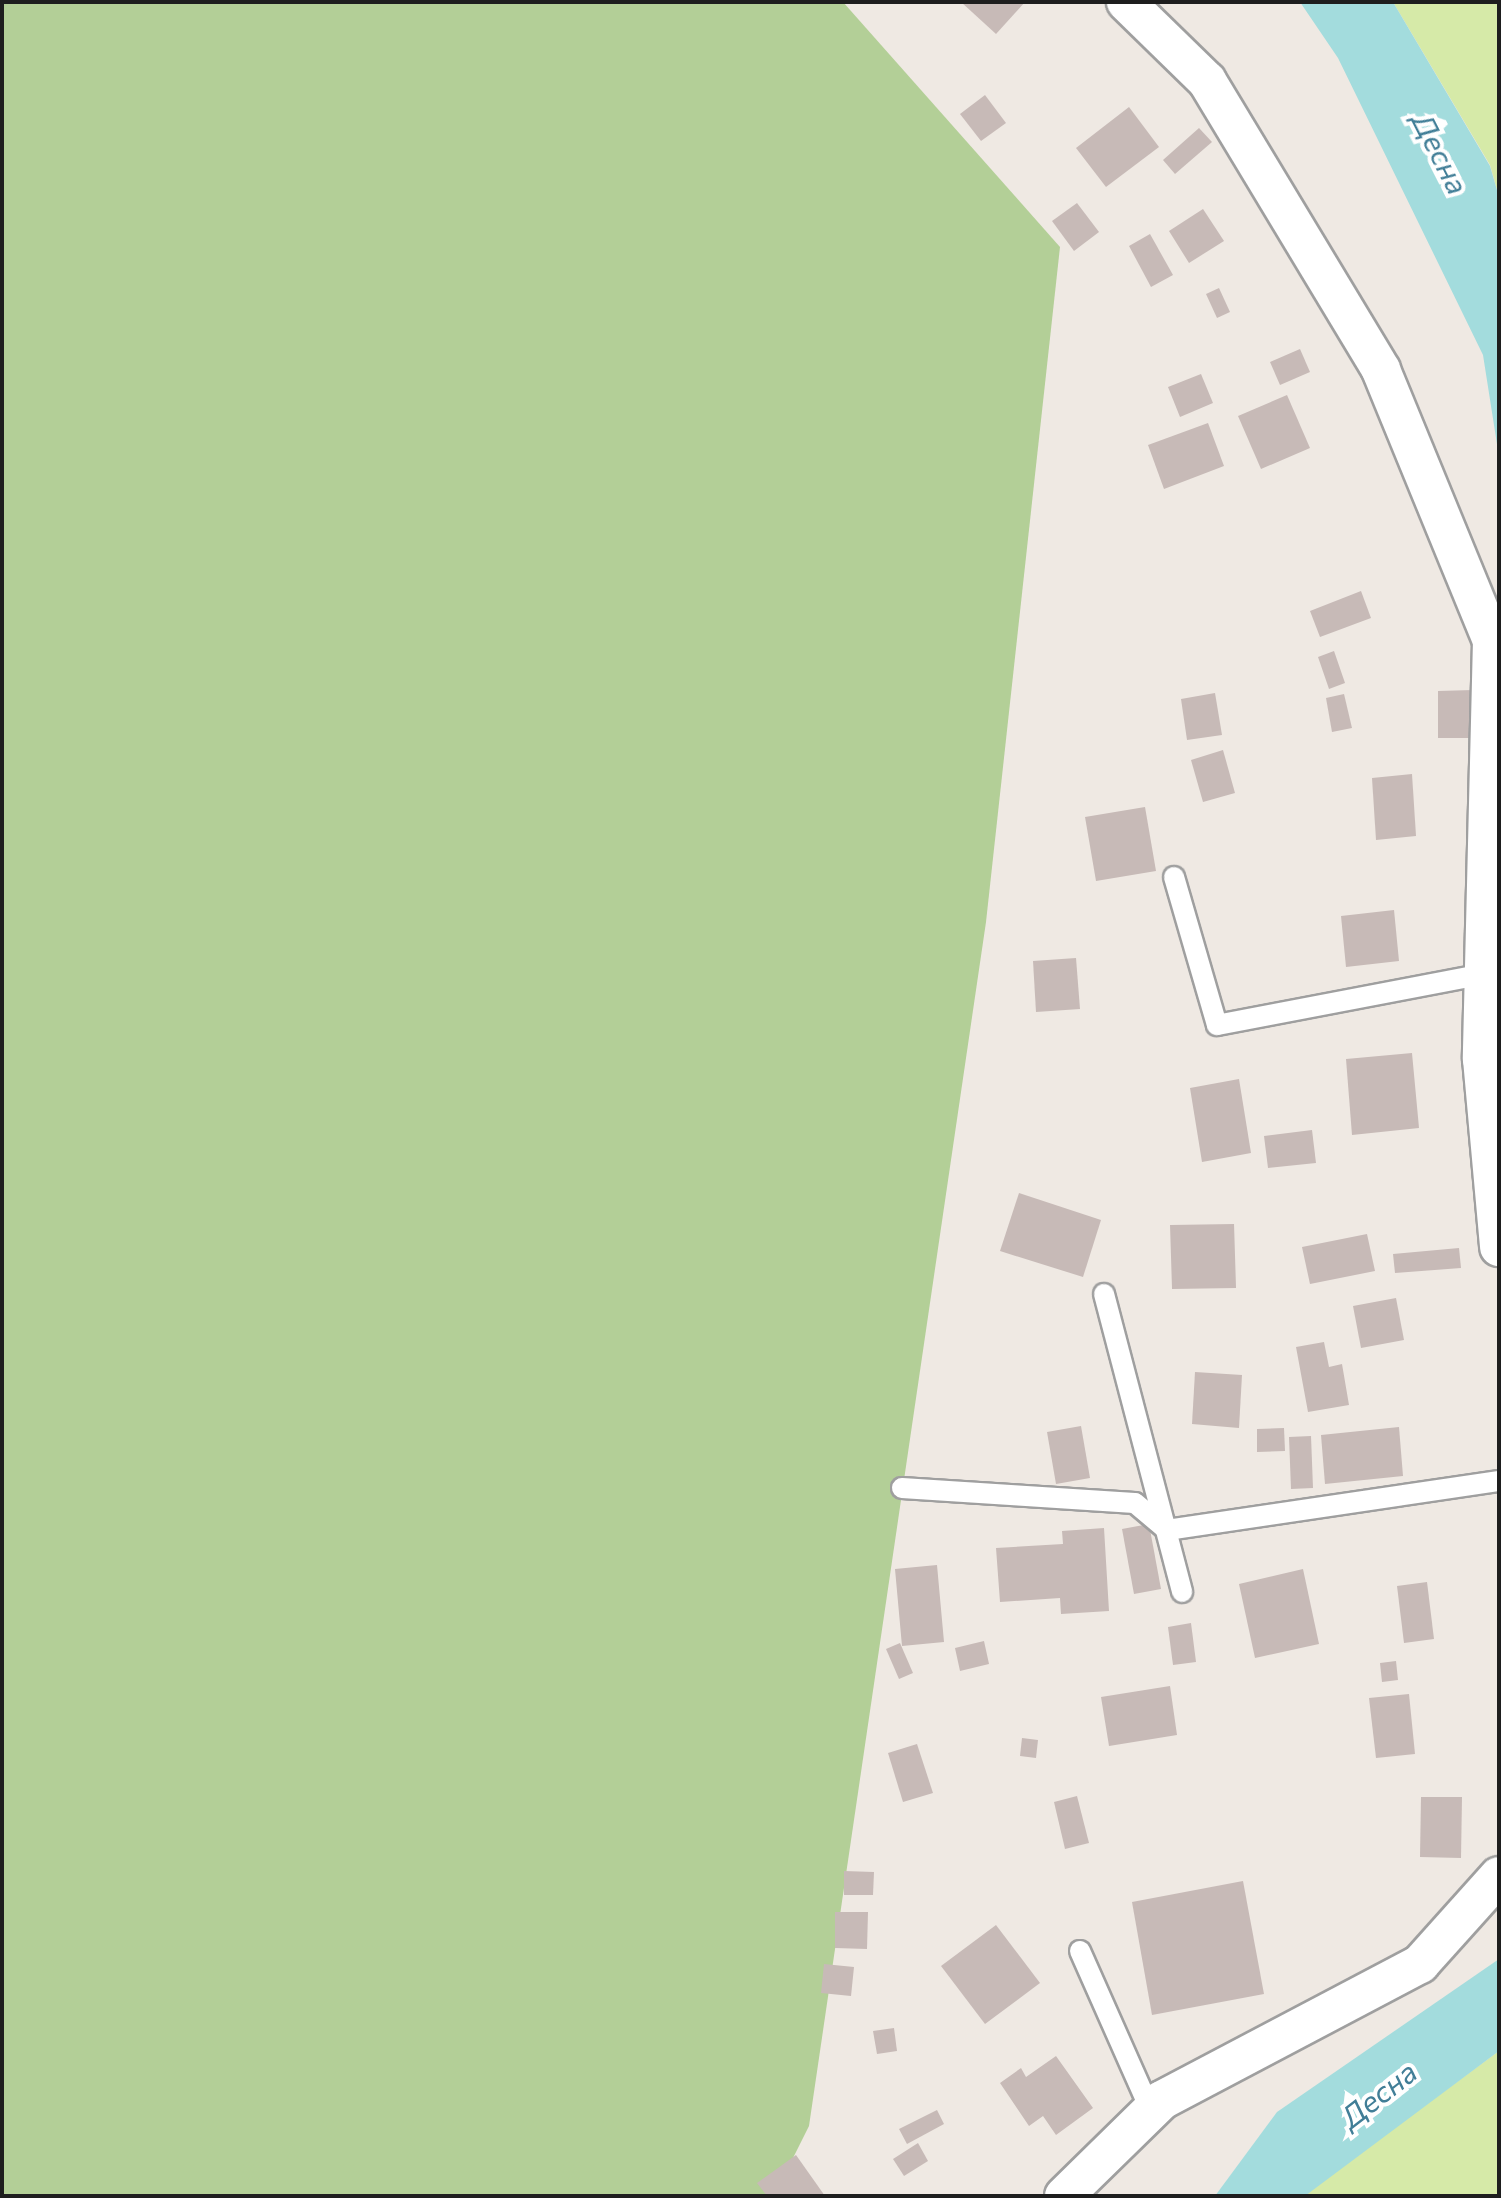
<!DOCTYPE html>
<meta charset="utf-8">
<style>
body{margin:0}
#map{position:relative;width:1501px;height:2198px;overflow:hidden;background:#efe9e3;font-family:Commissioner,sans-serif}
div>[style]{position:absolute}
.grass>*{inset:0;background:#d6eaa8}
.forest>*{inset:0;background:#b3cf97}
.water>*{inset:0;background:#a3dcdd}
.building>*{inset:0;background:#c7bab7}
.roads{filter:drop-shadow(2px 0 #9f9f9f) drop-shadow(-2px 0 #9f9f9f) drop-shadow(0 2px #9f9f9f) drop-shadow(0 -2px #9f9f9f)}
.lane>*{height:20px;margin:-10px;padding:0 10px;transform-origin:10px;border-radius:10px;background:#fff}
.street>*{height:38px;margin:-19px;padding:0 19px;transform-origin:19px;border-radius:19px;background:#fff}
span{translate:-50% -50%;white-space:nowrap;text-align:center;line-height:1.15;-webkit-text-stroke:8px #fff;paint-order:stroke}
.water-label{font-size:30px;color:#417e97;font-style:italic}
.frame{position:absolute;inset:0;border:4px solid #1e1e1e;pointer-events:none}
</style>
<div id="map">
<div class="grass">
<i style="clip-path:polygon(1393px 2px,1499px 2px,1499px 197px,1490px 165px)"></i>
<i style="clip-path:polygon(1499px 2051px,1499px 2196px,1305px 2196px,1318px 2184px)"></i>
</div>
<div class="forest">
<i style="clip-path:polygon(2px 2px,843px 2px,1060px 247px,986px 922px,809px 2126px,774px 2196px,2px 2196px)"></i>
</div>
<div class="water">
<i style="clip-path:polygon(1300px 2px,1393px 2px,1490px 166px,1499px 197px,1499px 457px,1483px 355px,1338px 58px)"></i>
<i style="clip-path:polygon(1499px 1959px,1499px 2051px,1305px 2196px,1215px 2196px,1277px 2112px)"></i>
</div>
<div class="building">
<i style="clip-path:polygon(961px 2px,1025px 2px,996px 34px)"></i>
<i style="clip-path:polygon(985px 95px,1006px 123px,981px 141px,960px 114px)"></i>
<i style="clip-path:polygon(1129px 107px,1159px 147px,1106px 187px,1076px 148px)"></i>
<i style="clip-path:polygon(1199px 128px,1212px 142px,1175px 174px,1163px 160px)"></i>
<i style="clip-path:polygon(1077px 203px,1099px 232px,1074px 251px,1052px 221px)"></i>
<i style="clip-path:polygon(1203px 209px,1224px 241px,1189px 263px,1169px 231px)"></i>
<i style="clip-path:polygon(1150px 234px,1173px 275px,1151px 287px,1129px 246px)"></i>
<i style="clip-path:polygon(1219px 288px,1230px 312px,1217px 318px,1206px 294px)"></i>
<i style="clip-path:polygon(1300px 349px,1310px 372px,1280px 385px,1270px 362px)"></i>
<i style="clip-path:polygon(1201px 374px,1213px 403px,1180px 417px,1168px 387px)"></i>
<i style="clip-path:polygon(1287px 395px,1310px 448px,1261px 469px,1238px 416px)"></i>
<i style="clip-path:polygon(1208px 423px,1224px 466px,1164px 489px,1148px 445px)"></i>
<i style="clip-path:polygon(1361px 591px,1371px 618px,1320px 637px,1310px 611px)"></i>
<i style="clip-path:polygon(1334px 651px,1345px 683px,1329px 689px,1318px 657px)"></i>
<i style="clip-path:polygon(1473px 690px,1473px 738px,1438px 738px,1438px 691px)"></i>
<i style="clip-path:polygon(1215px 693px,1222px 735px,1187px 740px,1181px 699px)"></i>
<i style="clip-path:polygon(1344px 694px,1352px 728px,1332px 732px,1326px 698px)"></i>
<i style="clip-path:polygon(1223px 750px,1235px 793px,1203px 802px,1191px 760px)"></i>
<i style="clip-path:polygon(1412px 774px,1416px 836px,1376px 840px,1372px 778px)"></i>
<i style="clip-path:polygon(1145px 807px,1156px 871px,1096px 881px,1085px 817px)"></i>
<i style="clip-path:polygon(1394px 910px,1399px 961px,1346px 967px,1341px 916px)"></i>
<i style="clip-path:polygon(1076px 958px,1080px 1009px,1036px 1012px,1033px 961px)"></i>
<i style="clip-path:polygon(1412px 1053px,1419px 1128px,1352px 1135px,1346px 1059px)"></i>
<i style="clip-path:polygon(1239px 1079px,1251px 1153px,1202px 1162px,1190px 1088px)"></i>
<i style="clip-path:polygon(1312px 1130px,1316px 1163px,1268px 1168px,1264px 1136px)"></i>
<i style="clip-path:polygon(1019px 1193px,1101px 1220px,1083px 1277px,1000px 1251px)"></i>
<i style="clip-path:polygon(1234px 1224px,1236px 1288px,1172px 1289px,1170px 1225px)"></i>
<i style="clip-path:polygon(1367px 1234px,1375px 1271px,1310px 1284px,1302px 1247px)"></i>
<i style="clip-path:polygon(1459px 1248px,1461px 1268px,1395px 1273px,1393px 1254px)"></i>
<i style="clip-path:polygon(1396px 1298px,1404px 1340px,1361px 1348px,1353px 1306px)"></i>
<i style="clip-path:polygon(1324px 1342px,1329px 1367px,1342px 1364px,1349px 1405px,1308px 1412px,1296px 1347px)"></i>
<i style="clip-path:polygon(1195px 1372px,1242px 1375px,1239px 1428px,1192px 1424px)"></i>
<i style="clip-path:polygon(1081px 1426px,1090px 1478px,1056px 1484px,1047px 1432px)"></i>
<i style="clip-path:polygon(1399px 1427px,1403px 1476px,1325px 1484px,1321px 1435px)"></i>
<i style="clip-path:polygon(1284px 1428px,1285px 1451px,1257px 1452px,1257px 1429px)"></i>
<i style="clip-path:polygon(1311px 1436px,1313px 1488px,1291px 1489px,1289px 1437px)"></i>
<i style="clip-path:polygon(1149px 1524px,1161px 1589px,1134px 1594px,1122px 1529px)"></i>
<i style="clip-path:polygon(1104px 1528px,1109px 1611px,1061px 1614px,1060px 1598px,1000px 1602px,996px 1548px,1063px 1544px,1062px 1531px)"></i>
<i style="clip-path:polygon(937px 1565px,944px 1642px,902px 1646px,895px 1569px)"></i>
<i style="clip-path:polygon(1303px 1569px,1319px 1644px,1255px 1658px,1239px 1584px)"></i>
<i style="clip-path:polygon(1427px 1582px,1434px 1639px,1404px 1643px,1397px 1586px)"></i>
<i style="clip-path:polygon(1191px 1623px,1196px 1662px,1173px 1665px,1168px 1627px)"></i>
<i style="clip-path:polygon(984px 1641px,989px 1664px,960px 1671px,955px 1648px)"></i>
<i style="clip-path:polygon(900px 1643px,913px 1673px,899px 1679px,886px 1649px)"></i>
<i style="clip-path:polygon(1396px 1661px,1398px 1680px,1382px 1682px,1380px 1663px)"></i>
<i style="clip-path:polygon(1170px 1686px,1177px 1735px,1109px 1746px,1101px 1697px)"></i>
<i style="clip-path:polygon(1409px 1694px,1415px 1754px,1376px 1758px,1369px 1698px)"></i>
<i style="clip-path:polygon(1022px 1738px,1038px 1740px,1036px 1758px,1020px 1756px)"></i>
<i style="clip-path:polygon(917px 1744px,933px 1793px,903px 1802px,888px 1753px)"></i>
<i style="clip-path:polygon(1077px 1796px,1089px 1843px,1065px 1849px,1054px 1802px)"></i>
<i style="clip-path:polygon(1421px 1797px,1462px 1797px,1461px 1858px,1420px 1857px)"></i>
<i style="clip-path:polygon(844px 1871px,874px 1872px,873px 1895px,844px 1895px)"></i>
<i style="clip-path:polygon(1243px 1881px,1264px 1994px,1152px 2015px,1132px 1902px)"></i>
<i style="clip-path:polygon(835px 1912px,868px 1912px,867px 1949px,835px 1948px)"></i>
<i style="clip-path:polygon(996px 1925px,1040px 1983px,985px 2024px,941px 1966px)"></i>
<i style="clip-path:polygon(824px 1964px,854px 1967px,851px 1996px,821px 1993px)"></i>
<i style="clip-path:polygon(894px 2028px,897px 2051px,877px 2054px,873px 2031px)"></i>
<i style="clip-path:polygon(1056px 2056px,1093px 2108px,1056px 2135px,1043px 2116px,1029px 2126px,1000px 2083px,1021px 2068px,1026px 2077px)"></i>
<i style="clip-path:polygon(937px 2110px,944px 2124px,907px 2144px,899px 2129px)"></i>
<i style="clip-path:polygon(918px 2143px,928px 2161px,904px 2176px,893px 2159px)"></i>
<i style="clip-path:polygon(796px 2155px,825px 2196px,767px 2196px,757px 2183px)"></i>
</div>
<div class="roads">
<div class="lane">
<i style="left:1174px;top:877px;width:154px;rotate:73.8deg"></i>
<i style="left:1217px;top:1025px;width:272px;rotate:-10.8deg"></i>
<i style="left:1104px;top:1294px;width:308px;rotate:75.3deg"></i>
<i style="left:902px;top:1488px;width:233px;rotate:3.7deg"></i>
<i style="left:1135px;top:1503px;width:42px;rotate:40.2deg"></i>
<i style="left:1167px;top:1530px;width:336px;rotate:-8.4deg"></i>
<i style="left:1080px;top:1951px;width:175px;rotate:66.1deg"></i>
</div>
<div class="street">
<i style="left:1126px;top:2px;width:113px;rotate:44.3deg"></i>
<i style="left:1207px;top:81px;width:337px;rotate:58.9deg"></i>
<i style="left:1381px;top:370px;width:292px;rotate:67.7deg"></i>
<i style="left:1492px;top:640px;width:419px;rotate:91.4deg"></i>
<i style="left:1482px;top:1059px;width:189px;rotate:84.8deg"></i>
<i style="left:1064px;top:2196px;width:137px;rotate:-44.4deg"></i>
<i style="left:1162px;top:2100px;width:292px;rotate:-27.8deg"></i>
<i style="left:1420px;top:1964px;width:118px;rotate:-48.1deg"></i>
</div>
</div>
<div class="water-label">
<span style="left:1441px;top:153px;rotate:63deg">Десна</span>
<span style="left:1378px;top:2094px;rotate:-38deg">Десна</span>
</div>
<div class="frame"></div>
</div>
